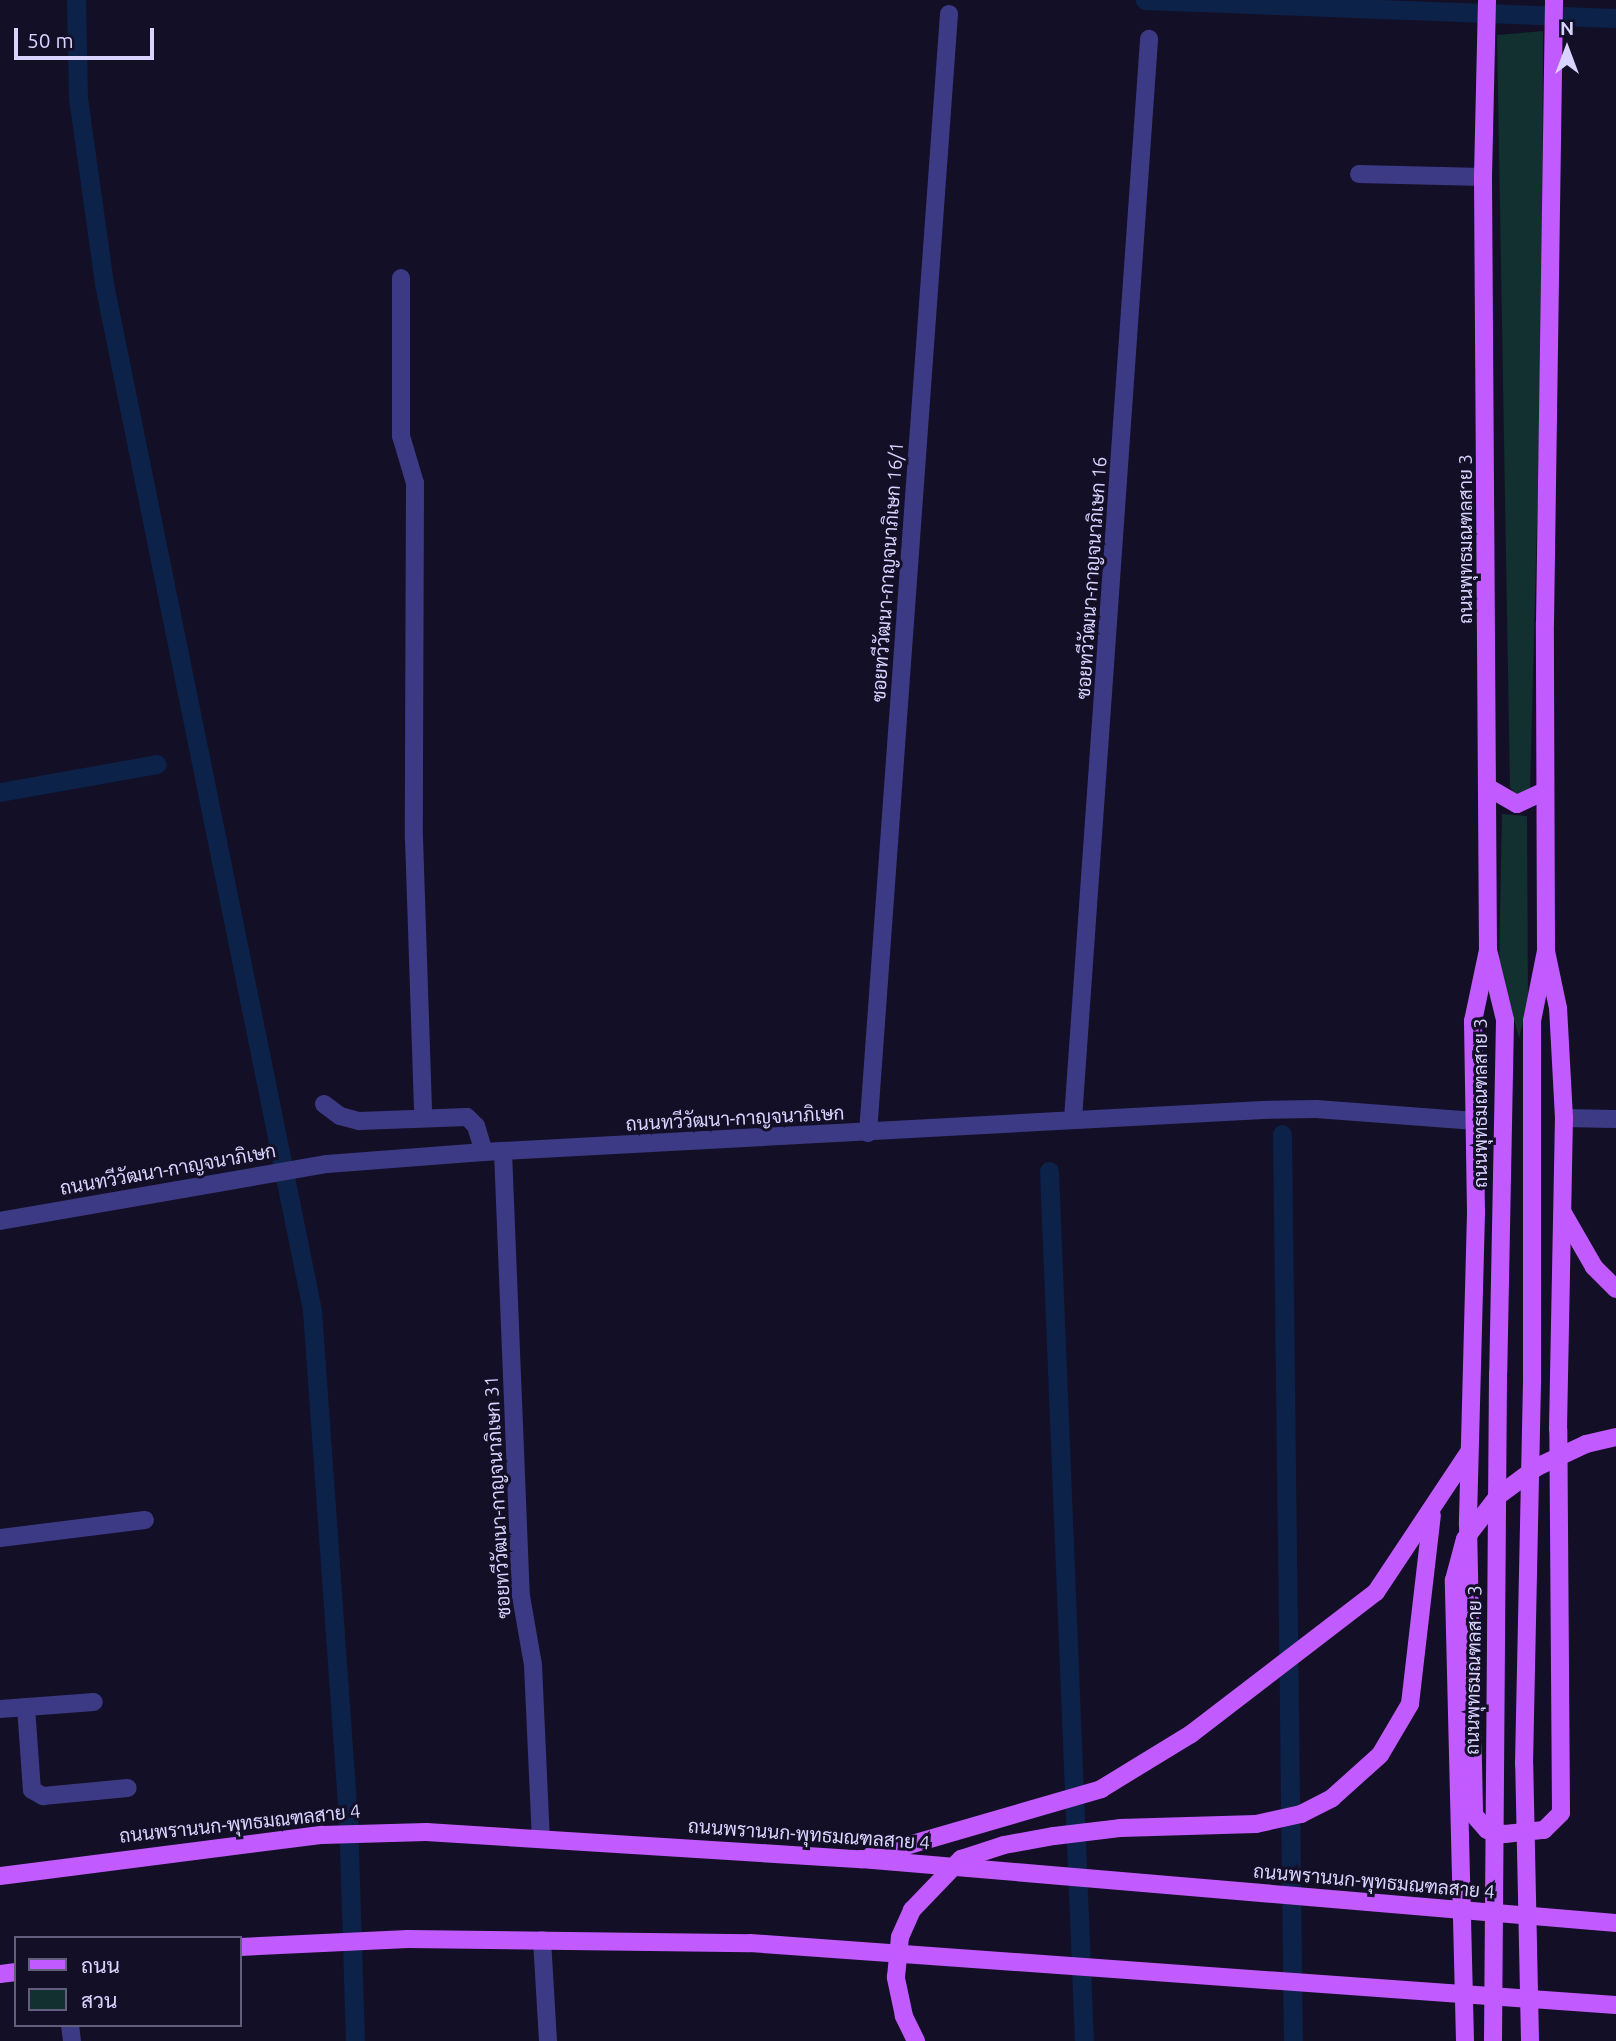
<!DOCTYPE html>
<meta charset="utf-8">
<style>
body{margin:0}
#map{position:relative;width:1616px;height:2041px;overflow:hidden;background:#130f26;font-family:Ubuntu,Sarabun,sans-serif}
div>[style]{position:absolute}
.green>*{inset:0;background:#12302f}
.canal>*{height:19px;margin:-9.5px;padding:0 9.5px;transform-origin:9.5px;border-radius:9.5px;background:#0c2248}
.minor>*{height:18px;margin:-9px;padding:0 9px;transform-origin:9px;border-radius:9px;background:#3d3a85}
.major>*{height:18px;margin:-9px;padding:0 9px;transform-origin:9px;border-radius:9px;background:#c25bff}
.major-bridge>*{height:18px;margin:-9px;padding:0 9px;transform-origin:9px;border-radius:9px;background:#c25bff}
span{translate:-50% -50%;white-space:nowrap;text-align:center;line-height:1.15;-webkit-text-stroke:6px #130f26;paint-order:stroke}
.street-label{font-size:19px;color:#d9d4ff}
.legend{position:absolute;left:14px;top:1936px;width:228px;height:91px;box-sizing:border-box;background:#130f26;border:2px solid #625e7d;margin:0;padding:9px 12px;list-style:none;font-size:21px;color:#d9d4ff}
.legend li{display:flex;align-items:center;gap:14px;height:35px}
.legend b{width:35px;border:2px solid #625e7d}
.north{position:absolute;left:1532px;top:14px;width:70px;height:70px;-webkit-text-stroke:5px #130f26;paint-order:stroke;rotate:0deg;font-size:19px;font-weight:700;line-height:28px;text-align:center;color:#d9d4ff}
.north::after{content:'';display:block;margin:auto;width:24px;height:32px;background:#d9d4ff;clip-path:polygon(50% 0,100% 100%,50% 72%,0 100%)}
.scale{position:absolute;left:14px;top:28px;width:140px;height:32px;box-sizing:border-box;border:4px solid #d9d4ff;border-top:0;padding-left:9px;font-size:21px;line-height:24px;white-space:nowrap;color:#d9d4ff;-webkit-text-stroke:5px #130f26;paint-order:stroke}
</style>
<div id="map">
<div class="green">
<i style="clip-path:polygon(1543px 31px,1542px 330px,1530px 790px,1517px 796px,1510px 787px,1497px 35px)"></i>
<i style="clip-path:polygon(1502px 814px,1527px 816px,1528px 1001px,1519px 1038px,1499px 964px)"></i>
</div>
<div class="canal">
<i style="left:76px;top:0;width:98px;rotate:88.8deg"></i>
<i style="left:78px;top:98px;width:188px;rotate:82deg"></i>
<i style="left:104px;top:284px;width:1047px;rotate:78.54deg"></i>
<i style="left:312px;top:1310px;width:509px;rotate:85.95deg"></i>
<i style="left:348px;top:1818px;width:223px;rotate:88.2deg"></i>
<i style="left:1145px;top:0;width:471px;rotate:2.2deg"></i>
<i style="left:0;top:792px;width:159px;rotate:-10.1deg"></i>
<i style="left:1282px;top:1134px;width:907px;rotate:89.31deg"></i>
<i style="left:1049px;top:1171px;width:871px;rotate:87.7deg"></i>
</div>
<div class="minor">
<i style="left:1359px;top:174px;width:124px;rotate:1.4deg"></i>
<i style="left:401px;top:278px;width:158px;rotate:90deg"></i>
<i style="left:401px;top:436px;width:49px;rotate:73.4deg"></i>
<i style="left:415px;top:483px;width:355px;rotate:90.2deg"></i>
<i style="left:414px;top:838px;width:278px;rotate:88.1deg"></i>
<i style="left:324px;top:1104px;width:20px;rotate:37deg"></i>
<i style="left:340px;top:1116px;width:20px;rotate:15deg"></i>
<i style="left:359px;top:1121px;width:108px;rotate:-2.1deg"></i>
<i style="left:467px;top:1117px;width:13px;rotate:45deg"></i>
<i style="left:476px;top:1126px;width:27px;rotate:73deg"></i>
<i style="left:1564px;top:1118px;width:52px;rotate:1.1deg"></i>
<i style="left:1073px;top:1119px;width:1083px;rotate:-85.97deg"></i>
<i style="left:868px;top:1133px;width:1122px;rotate:-85.86deg"></i>
<i style="left:503px;top:1152px;width:444px;rotate:87.7deg"></i>
<i style="left:521px;top:1596px;width:70px;rotate:80.1deg"></i>
<i style="left:533px;top:1665px;width:174px;rotate:87.4deg"></i>
<i style="left:0;top:1221px;width:332px;rotate:-9.9deg"></i>
<i style="left:327px;top:1164px;width:157px;rotate:-4.4deg"></i>
<i style="left:484px;top:1152px;width:780px;rotate:-3.09deg"></i>
<i style="left:1263px;top:1110px;width:53px;rotate:-1.1deg"></i>
<i style="left:1316px;top:1109px;width:160px;rotate:4.3deg"></i>
<i style="left:0;top:1538px;width:146px;rotate:-7.1deg"></i>
<i style="left:26px;top:1707px;width:83px;rotate:85.9deg"></i>
<i style="left:32px;top:1790px;width:13px;rotate:29deg"></i>
<i style="left:43px;top:1796px;width:85px;rotate:-5.4deg"></i>
<i style="left:0;top:1709px;width:94px;rotate:-4.3deg"></i>
<i style="left:542px;top:1940px;width:101px;rotate:86.6deg"></i>
<i style="left:70px;top:2025px;width:16px;rotate:83deg"></i>
</div>
<div class="major">
<i style="left:1487px;top:0;width:177px;rotate:91.3deg"></i>
<i style="left:1483px;top:177px;width:773px;rotate:89.63deg"></i>
<i style="left:1488px;top:950px;width:72px;rotate:76.3deg"></i>
<i style="left:1505px;top:1020px;width:353px;rotate:91.1deg"></i>
<i style="left:1489px;top:788px;width:32px;rotate:30deg"></i>
<i style="left:1517px;top:804px;width:31px;rotate:-25deg"></i>
<i style="left:1488px;top:950px;width:73px;rotate:101.9deg"></i>
<i style="left:1473px;top:1021px;width:192px;rotate:89.1deg"></i>
<i style="left:1476px;top:1213px;width:312px;rotate:91.5deg"></i>
<i style="left:1468px;top:1525px;width:290px;rotate:88.8deg"></i>
<i style="left:1474px;top:1815px;width:20px;rotate:49deg"></i>
<i style="left:1487px;top:1830px;width:18px;rotate:13deg"></i>
<i style="left:1505px;top:1834px;width:39px;rotate:-6deg"></i>
<i style="left:1544px;top:1830px;width:24px;rotate:-45deg"></i>
<i style="left:1561px;top:1813px;width:384px;rotate:-90.4deg"></i>
<i style="left:1558px;top:1429px;width:311px;rotate:-88.9deg"></i>
<i style="left:1564px;top:1118px;width:110px;rotate:-93.1deg"></i>
<i style="left:1558px;top:1008px;width:58px;rotate:-101.9deg"></i>
<i style="left:1563px;top:1213px;width:62px;rotate:60.1deg"></i>
<i style="left:1594px;top:1267px;width:31px;rotate:45deg"></i>
<i style="left:1532px;top:1378px;width:357px;rotate:-90deg"></i>
<i style="left:1532px;top:1021px;width:71px;rotate:-78.7deg"></i>
<i style="left:1546px;top:951px;width:328px;rotate:-90.2deg"></i>
<i style="left:1545px;top:623px;width:623px;rotate:-89.17deg"></i>
<i style="left:1380px;top:1755px;width:59px;rotate:-59.5deg"></i>
<i style="left:1410px;top:1704px;width:190px;rotate:-83.4deg"></i>
<i style="left:871px;top:1856px;width:240px;rotate:-16.2deg"></i>
<i style="left:1101px;top:1789px;width:105px;rotate:-31.4deg"></i>
<i style="left:1191px;top:1734px;width:233px;rotate:-37.5deg"></i>
<i style="left:1376px;top:1592px;width:168px;rotate:-56.4deg"></i>
<i style="left:0;top:1876px;width:325px;rotate:-7.3deg"></i>
<i style="left:322px;top:1835px;width:104px;rotate:-1.7deg"></i>
<i style="left:426px;top:1832px;width:436px;rotate:3.6deg"></i>
<i style="left:861px;top:1859px;width:758px;rotate:4.85deg"></i>
<i style="left:240px;top:1947px;width:168px;rotate:-2.7deg"></i>
<i style="left:408px;top:1939px;width:342px;rotate:0.7deg"></i>
<i style="left:750px;top:1943px;width:868px;rotate:4.1deg"></i>
<i style="left:0;top:1974px;width:16px;rotate:-7deg"></i>
</div>
<div class="major-bridge">
<i style="left:916px;top:2041px;width:28px;rotate:-116deg"></i>
<i style="left:904px;top:2016px;width:40px;rotate:-102deg"></i>
<i style="left:896px;top:1977px;width:40px;rotate:-84.3deg"></i>
<i style="left:900px;top:1937px;width:30px;rotate:-66deg"></i>
<i style="left:912px;top:1910px;width:71px;rotate:-46.1deg"></i>
<i style="left:961px;top:1859px;width:45px;rotate:-18deg"></i>
<i style="left:1004px;top:1845px;width:51px;rotate:-10.2deg"></i>
<i style="left:1054px;top:1836px;width:66px;rotate:-6.9deg"></i>
<i style="left:1120px;top:1828px;width:136px;rotate:-1.7deg"></i>
<i style="left:1256px;top:1824px;width:46px;rotate:-12.5deg"></i>
<i style="left:1301px;top:1814px;width:35px;rotate:-27deg"></i>
<i style="left:1332px;top:1798px;width:64px;rotate:-41.9deg"></i>
<i style="left:1465px;top:2041px;width:461px;rotate:-91.4deg"></i>
<i style="left:1454px;top:1580px;width:42px;rotate:-75deg"></i>
<i style="left:1465px;top:1539px;width:54px;rotate:-52.5deg"></i>
<i style="left:1498px;top:1496px;width:49px;rotate:-36.6deg"></i>
<i style="left:1537px;top:1467px;width:54px;rotate:-25.1deg"></i>
<i style="left:1586px;top:1444px;width:31px;rotate:-13deg"></i>
<i style="left:1493px;top:2041px;width:668px;rotate:-89.57deg"></i>
<i style="left:1530px;top:2041px;width:277px;rotate:-91.2deg"></i>
<i style="left:1524px;top:1764px;width:386px;rotate:-88.8deg"></i>
</div>
<div class="street-label">
<span style="left:1466px;top:539px;rotate:-90deg">ถนนพุทธมณฑลสาย 3</span>
<span style="left:888px;top:572px;rotate:-86deg">ซอยทวีวัฒนา-กาญจนาภิเษก 16/1</span>
<span style="left:1092px;top:578px;rotate:-86deg">ซอยทวีวัฒนา-กาญจนาภิเษก 16</span>
<span style="left:1481px;top:1103px;rotate:-90deg">ถนนพุทธมณฑลสาย 3</span>
<span style="left:735px;top:1119px;rotate:-3deg">ถนนทวีวัฒนา-กาญจนาภิเษก</span>
<span style="left:168px;top:1170px;rotate:-10deg">ถนนทวีวัฒนา-กาญจนาภิเษก</span>
<span style="left:498px;top:1497px;rotate:-93deg">ซอยทวีวัฒนา-กาญจนาภิเษก 31</span>
<span style="left:1474px;top:1670px;rotate:-89deg">ถนนพุทธมณฑลสาย 3</span>
<span style="left:240px;top:1824px;rotate:-6deg">ถนนพรานนก-พุทธมณฑลสาย 4</span>
<span style="left:809px;top:1835px;rotate:4deg">ถนนพรานนก-พุทธมณฑลสาย 4</span>
<span style="left:1374px;top:1882px;rotate:5deg">ถนนพรานนก-พุทธมณฑลสาย 4</span>
</div>
<ul class="legend">
<li><b style="height:9px;background:#c25bff"></b>ถนน</li>
<li><b style="height:19px;background:#12302f"></b>สวน</li>
</ul>
<div class="north">N</div>
<div class="scale">50 m</div>
</div>
